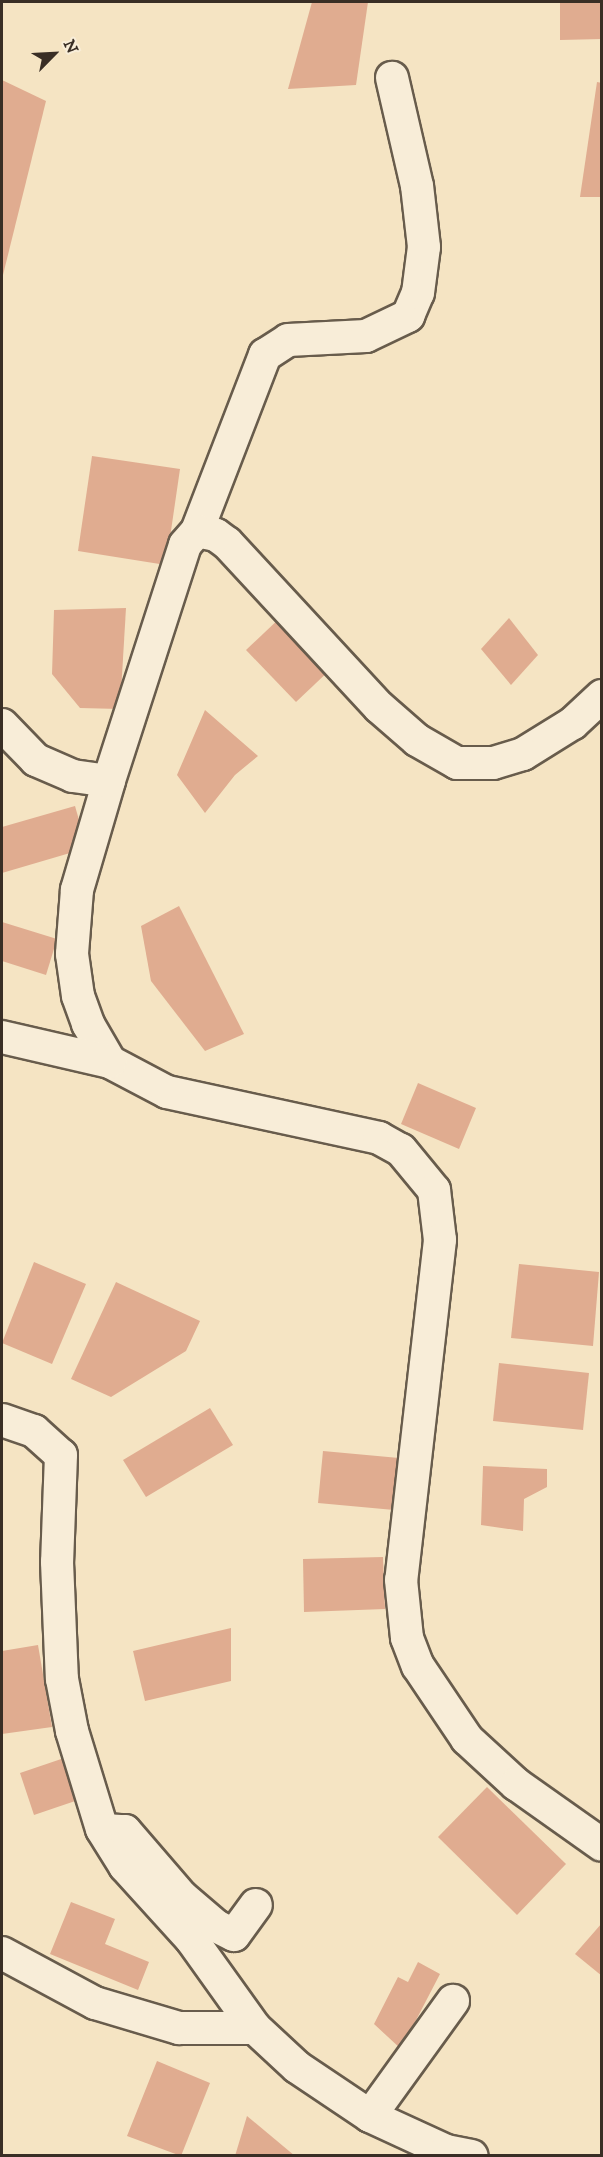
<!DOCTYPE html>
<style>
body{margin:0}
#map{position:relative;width:603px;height:2157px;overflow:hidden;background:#f5e4c3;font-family:"IM FELL DW Pica",serif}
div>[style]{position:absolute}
.building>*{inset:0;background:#e0ac90}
.roads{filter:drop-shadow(2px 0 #685c4c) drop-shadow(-2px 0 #685c4c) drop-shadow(0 2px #685c4c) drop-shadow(0 -2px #685c4c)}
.minor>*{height:32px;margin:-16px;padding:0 16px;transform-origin:16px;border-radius:16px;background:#f8edd8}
span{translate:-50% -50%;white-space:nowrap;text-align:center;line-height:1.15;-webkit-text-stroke:4.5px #f8edd8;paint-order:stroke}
.frame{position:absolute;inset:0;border:3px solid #392e25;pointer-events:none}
.north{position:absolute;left:24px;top:24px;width:60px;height:60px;-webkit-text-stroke:4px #f8edd8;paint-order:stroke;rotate:66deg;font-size:16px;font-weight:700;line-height:24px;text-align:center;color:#392e25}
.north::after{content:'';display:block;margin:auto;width:21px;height:27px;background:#392e25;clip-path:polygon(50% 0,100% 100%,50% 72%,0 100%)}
</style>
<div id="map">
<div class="building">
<i style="clip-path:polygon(312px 2px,368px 2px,356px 85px,288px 89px)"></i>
<i style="clip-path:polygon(560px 2px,602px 2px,602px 39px,560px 40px)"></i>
<i style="clip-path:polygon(2px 80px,46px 101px,2px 279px)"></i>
<i style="clip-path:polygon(597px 82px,602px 83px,602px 197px,580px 197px)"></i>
<i style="clip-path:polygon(92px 456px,180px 469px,166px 565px,78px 551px)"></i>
<i style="clip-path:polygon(126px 608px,120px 709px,80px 708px,52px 674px,54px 610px)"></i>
<i style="clip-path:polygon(283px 615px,333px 667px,296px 702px,246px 650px)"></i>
<i style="clip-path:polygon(509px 618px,538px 655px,511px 685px,481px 649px)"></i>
<i style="clip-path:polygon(205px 710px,258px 756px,235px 775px,205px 813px,177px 775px)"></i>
<i style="clip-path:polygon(75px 806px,87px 848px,2px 873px,2px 827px)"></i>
<i style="clip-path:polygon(179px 906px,244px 1034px,205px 1051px,151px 981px,141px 926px)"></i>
<i style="clip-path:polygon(2px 922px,57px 939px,46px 975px,2px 961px)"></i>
<i style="clip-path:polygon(418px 1083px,476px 1108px,459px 1149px,401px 1124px)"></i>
<i style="clip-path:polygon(34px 1262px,86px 1284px,52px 1364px,2px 1343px)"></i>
<i style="clip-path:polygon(519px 1264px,599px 1272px,593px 1346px,511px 1338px)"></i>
<i style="clip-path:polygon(116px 1282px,200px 1321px,186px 1351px,111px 1397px,71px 1379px)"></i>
<i style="clip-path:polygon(499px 1363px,589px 1373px,583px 1430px,493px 1421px)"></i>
<i style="clip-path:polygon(210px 1408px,233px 1445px,146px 1497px,123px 1460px)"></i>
<i style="clip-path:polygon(323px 1451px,399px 1458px,394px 1510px,318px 1503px)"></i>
<i style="clip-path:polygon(483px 1466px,547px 1469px,547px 1487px,524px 1499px,523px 1531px,481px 1525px)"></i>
<i style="clip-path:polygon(383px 1557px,385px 1609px,304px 1612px,303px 1559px)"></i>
<i style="clip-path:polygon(231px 1628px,231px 1681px,145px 1701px,133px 1651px)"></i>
<i style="clip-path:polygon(38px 1645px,52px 1727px,2px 1734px,2px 1651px)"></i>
<i style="clip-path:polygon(70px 1756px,84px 1798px,34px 1815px,20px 1773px)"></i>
<i style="clip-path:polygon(487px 1787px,566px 1864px,517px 1915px,438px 1837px)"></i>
<i style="clip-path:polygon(71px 1902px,115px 1919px,105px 1944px,149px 1962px,138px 1990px,50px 1954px)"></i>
<i style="clip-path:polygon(602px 1923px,602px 1976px,575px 1954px)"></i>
<i style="clip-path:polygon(418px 1962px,440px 1974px,401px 2049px,374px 2024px,398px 1977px,408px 1982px)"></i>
<i style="clip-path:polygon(157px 2061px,210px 2083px,181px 2156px,127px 2136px)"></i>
<i style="clip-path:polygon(247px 2116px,295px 2156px,235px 2156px)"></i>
</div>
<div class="roads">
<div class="minor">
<i style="left:197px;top:531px;width:189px;rotate:-68.9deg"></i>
<i style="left:265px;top:355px;width:27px;rotate:-33deg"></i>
<i style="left:288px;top:340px;width:78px;rotate:-2.9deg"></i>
<i style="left:366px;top:336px;width:47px;rotate:-25.5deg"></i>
<i style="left:408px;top:316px;width:25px;rotate:-67deg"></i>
<i style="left:418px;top:293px;width:46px;rotate:-82.6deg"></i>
<i style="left:424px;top:247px;width:61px;rotate:-96.5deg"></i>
<i style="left:417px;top:186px;width:111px;rotate:-103deg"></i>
<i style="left:602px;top:696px;width:40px;rotate:137deg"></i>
<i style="left:573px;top:723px;width:59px;rotate:148.2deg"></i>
<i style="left:523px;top:754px;width:31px;rotate:163deg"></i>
<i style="left:493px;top:763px;width:36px;rotate:180deg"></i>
<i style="left:457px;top:763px;width:46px;rotate:-150.1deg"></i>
<i style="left:417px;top:740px;width:50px;rotate:-139deg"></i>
<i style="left:379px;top:707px;width:224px;rotate:-132.8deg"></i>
<i style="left:227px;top:543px;width:14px;rotate:-144deg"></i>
<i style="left:216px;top:535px;width:19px;rotate:-168deg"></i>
<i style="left:197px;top:531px;width:18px;rotate:131deg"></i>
<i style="left:185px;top:545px;width:248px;rotate:107.9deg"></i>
<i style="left:109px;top:781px;width:114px;rotate:106.4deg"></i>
<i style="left:77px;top:890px;width:64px;rotate:94.5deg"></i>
<i style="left:72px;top:954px;width:42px;rotate:81.9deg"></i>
<i style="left:78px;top:996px;width:30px;rotate:70deg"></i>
<i style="left:88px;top:1024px;width:44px;rotate:59.9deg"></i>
<i style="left:110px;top:1062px;width:64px;rotate:27.8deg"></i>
<i style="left:167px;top:1092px;width:217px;rotate:12.2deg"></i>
<i style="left:379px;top:1138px;width:25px;rotate:29deg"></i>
<i style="left:401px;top:1150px;width:52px;rotate:50.5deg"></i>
<i style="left:434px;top:1190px;width:50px;rotate:83.2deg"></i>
<i style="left:440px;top:1240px;width:342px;rotate:96.5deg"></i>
<i style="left:401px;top:1580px;width:58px;rotate:84.1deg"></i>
<i style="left:407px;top:1638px;width:30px;rotate:69deg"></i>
<i style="left:418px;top:1666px;width:88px;rotate:56.1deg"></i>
<i style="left:467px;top:1739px;width:67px;rotate:42.6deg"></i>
<i style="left:516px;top:1784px;width:105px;rotate:35.3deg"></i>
<i style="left:2px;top:725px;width:49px;rotate:45.8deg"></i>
<i style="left:36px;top:760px;width:40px;rotate:23.4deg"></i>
<i style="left:73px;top:776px;width:36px;rotate:8deg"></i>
<i style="left:2px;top:1037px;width:111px;rotate:13deg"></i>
<i style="left:2px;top:1420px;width:34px;rotate:19deg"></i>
<i style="left:34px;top:1431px;width:36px;rotate:42deg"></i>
<i style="left:61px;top:1455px;width:107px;rotate:92.1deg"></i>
<i style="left:57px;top:1562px;width:117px;rotate:87.6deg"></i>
<i style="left:62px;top:1679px;width:53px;rotate:79.1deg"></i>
<i style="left:72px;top:1731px;width:102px;rotate:73deg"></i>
<i style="left:102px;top:1829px;width:44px;rotate:58.1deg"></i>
<i style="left:125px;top:1866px;width:100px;rotate:47.8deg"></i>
<i style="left:192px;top:1940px;width:108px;rotate:54.4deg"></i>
<i style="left:255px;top:2028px;width:57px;rotate:42.9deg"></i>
<i style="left:297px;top:2067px;width:88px;rotate:33.9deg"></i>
<i style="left:370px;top:2116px;width:84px;rotate:24.7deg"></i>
<i style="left:446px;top:2151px;width:26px;rotate:11deg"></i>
<i style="left:103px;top:1830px;width:22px;rotate:3deg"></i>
<i style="left:125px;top:1831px;width:87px;rotate:49.2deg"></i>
<i style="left:182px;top:1897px;width:45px;rotate:40.5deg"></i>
<i style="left:216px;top:1926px;width:20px;rotate:27deg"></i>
<i style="left:234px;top:1935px;width:37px;rotate:-54deg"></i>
<i style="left:2px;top:1953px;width:106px;rotate:28.3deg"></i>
<i style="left:95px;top:2003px;width:88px;rotate:16.6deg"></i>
<i style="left:179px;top:2028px;width:76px"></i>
<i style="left:370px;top:2116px;width:142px;rotate:-54.2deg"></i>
</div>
</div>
<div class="frame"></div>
<div class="north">N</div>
</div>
